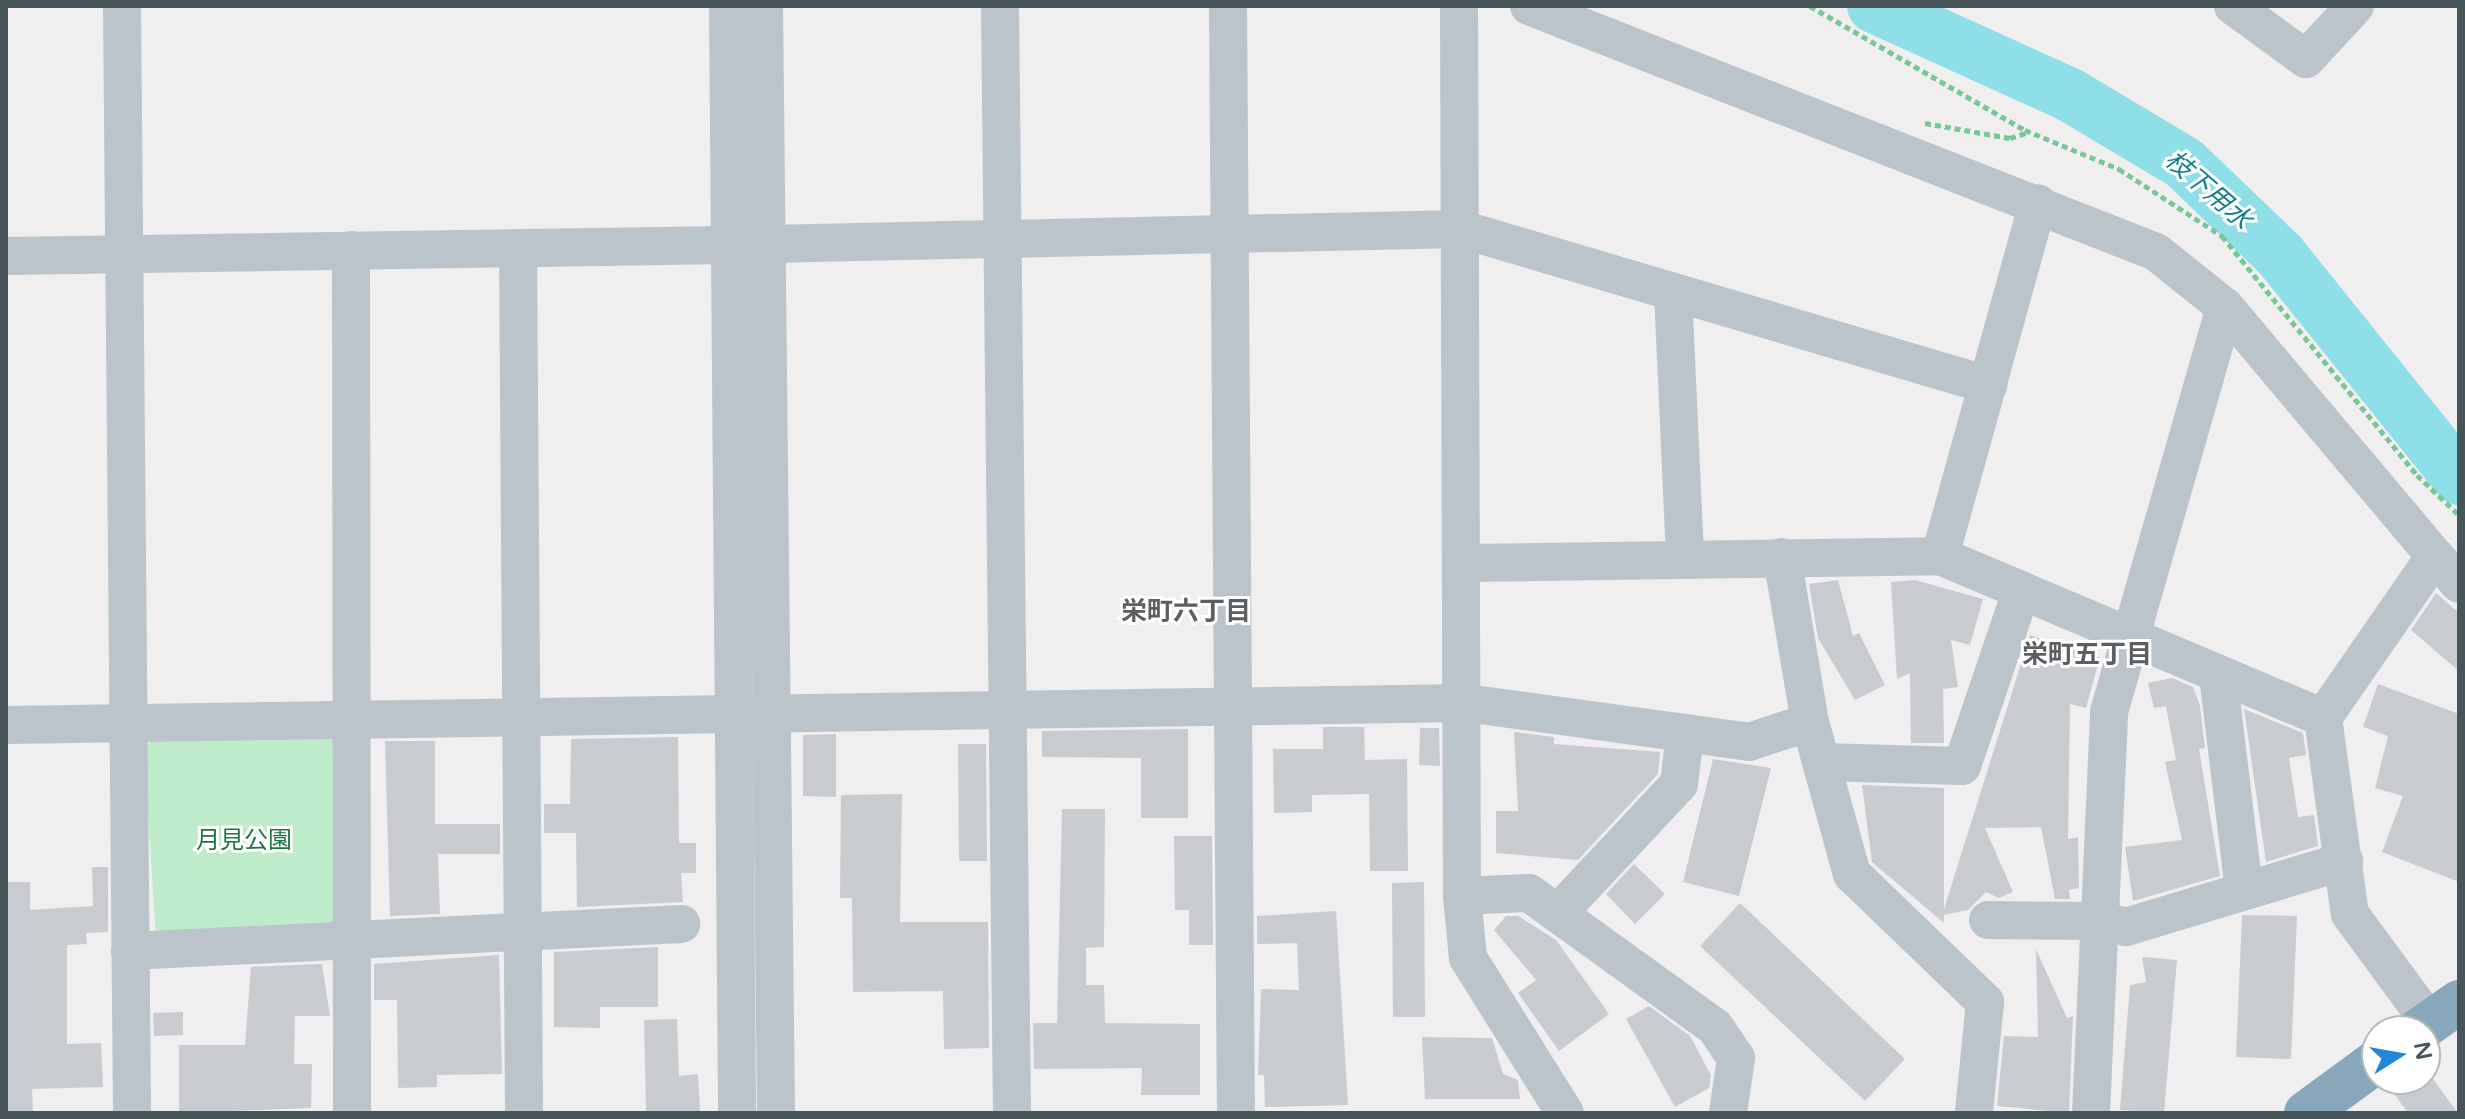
<!DOCTYPE html>
<meta charset="utf-8">
<style>
body{margin:0}
#map{position:relative;width:2465px;height:1119px;overflow:hidden;background:#f0eeee;font-family:"Varela Round","Noto Sans JP",sans-serif}
div>[style]{position:absolute}
.green>*{inset:0;background:#beecca}
.river>*{height:54px;margin:-27px;padding:0 27px;transform-origin:27px;border-radius:27px;background:#8edfe7}
.building>*{inset:0;background:#c8ccd0}
.path>*{height:5px;margin-top:-2.5px;transform-origin:0;background:repeating-linear-gradient(90deg,#78c897 0 6px,transparent 0 10px)}
.minor>*{height:38px;margin:-19px;padding:0 19px;transform-origin:19px;border-radius:19px;background:#bac4ca}
.highway>*{height:44px;margin:-22px;padding:0 22px;transform-origin:22px;border-radius:22px;background:#88a7ba}
span{translate:-50% -50%;white-space:nowrap;text-align:center;line-height:1.15;-webkit-text-stroke:6px #fff;paint-order:stroke}
.park-label{font-size:24px;color:#1c773e}
.water-label{font-size:26px;color:#14818b;font-style:italic}
.neighbourhood-label{font-size:26px;color:#5b5f62;font-weight:700}
.frame{position:absolute;inset:0;border:8px solid #47545a;pointer-events:none}
.north{position:absolute;left:2361px;top:1015px;width:80px;height:80px;box-sizing:border-box;background:#fff;border:2px solid #b5bbbd;border-radius:50%;rotate:79deg;font-size:22px;font-weight:700;line-height:32px;text-align:center;color:#47545a}
.north::after{content:'';display:block;margin:auto;width:28px;height:36px;background:#2387d5;clip-path:polygon(50% 0,100% 100%,50% 72%,0 100%)}
</style>
<div id="map">
<div class="green">
<i style="clip-path:polygon(334px 732px,343px 933px,156px 939px,144px 750px,154px 736px)"></i>
</div>
<div class="river">
<i style="left:1874px;top:6px;width:215px;rotate:24.4deg"></i>
<i style="left:2070px;top:95px;width:133px;rotate:30.8deg"></i>
<i style="left:2184px;top:163px;width:133px;rotate:43.8deg"></i>
<i style="left:2280px;top:255px;width:286px;rotate:51.2deg"></i>
</div>
<div class="building">
<i style="clip-path:polygon(1838px 580px,1853px 636px,1859px 633px,1885px 685px,1855px 700px,1818px 638px,1809px 584px)"></i>
<i style="clip-path:polygon(1915px 580px,1983px 599px,1970px 645px,1951px 640px,1958px 687px,1943px 689px,1944px 743px,1911px 743px,1910px 673px,1897px 679px,1891px 582px)"></i>
<i style="clip-path:polygon(2436px 593px,2459px 613px,2459px 671px,2411px 630px)"></i>
<i style="clip-path:polygon(2030px 635px,2100px 657px,2086px 708px,2070px 704px,2068px 839px,2078px 837px,2079px 888px,2069px 890px,2070px 899px,2055px 899px,2041px 827px,1985px 828px,2013px 892px,1999px 898px,1986px 892px,1968px 910px,1944px 915px,1944px 923px,1872px 862px,1862px 785px,1944px 788px,1944px 909px)"></i>
<i style="clip-path:polygon(2172px 678px,2193px 687px,2200px 706px,2205px 748px,2199px 749px,2220px 876px,2133px 901px,2125px 847px,2182px 840px,2165px 762px,2176px 760px,2166px 706px,2154px 708px,2148px 683px)"></i>
<i style="clip-path:polygon(2378px 684px,2459px 714px,2459px 882px,2382px 852px,2403px 796px,2375px 788px,2388px 736px,2363px 727px)"></i>
<i style="clip-path:polygon(2244px 709px,2303px 733px,2306px 755px,2289px 758px,2298px 817px,2314px 815px,2318px 846px,2266px 862px)"></i>
<i style="clip-path:polygon(1323px 727px,1364px 727px,1365px 760px,1407px 759px,1408px 871px,1370px 871px,1369px 794px,1312px 795px,1312px 812px,1274px 813px,1273px 749px,1323px 749px)"></i>
<i style="clip-path:polygon(1420px 728px,1439px 728px,1440px 766px,1419px 765px)"></i>
<i style="clip-path:polygon(1188px 729px,1188px 818px,1141px 818px,1141px 758px,1042px 757px,1042px 731px)"></i>
<i style="clip-path:polygon(1514px 732px,1554px 737px,1554px 744px,1660px 752px,1658px 774px,1578px 860px,1496px 853px,1496px 811px,1518px 811px)"></i>
<i style="clip-path:polygon(836px 734px,836px 797px,803px 796px,803px 735px)"></i>
<i style="clip-path:polygon(678px 737px,679px 843px,696px 843px,696px 873px,681px 873px,683px 902px,577px 907px,576px 833px,544px 833px,544px 804px,570px 804px,571px 739px)"></i>
<i style="clip-path:polygon(385px 741px,435px 741px,435px 824px,500px 824px,500px 854px,438px 854px,440px 914px,390px 916px)"></i>
<i style="clip-path:polygon(958px 744px,986px 744px,987px 861px,959px 861px)"></i>
<i style="clip-path:polygon(1713px 759px,1771px 768px,1739px 896px,1683px 882px)"></i>
<i style="clip-path:polygon(902px 794px,900px 922px,988px 922px,989px 1048px,944px 1049px,943px 991px,853px 992px,852px 898px,840px 898px,841px 795px)"></i>
<i style="clip-path:polygon(1062px 809px,1105px 809px,1104px 947px,1086px 948px,1086px 985px,1104px 985px,1105px 1023px,1200px 1024px,1200px 1095px,1141px 1095px,1142px 1068px,1034px 1069px,1033px 1023px,1057px 1023px)"></i>
<i style="clip-path:polygon(1174px 836px,1212px 836px,1213px 945px,1189px 945px,1189px 910px,1175px 910px)"></i>
<i style="clip-path:polygon(1634px 864px,1665px 894px,1635px 924px,1606px 894px)"></i>
<i style="clip-path:polygon(92px 867px,108px 867px,108px 932px,86px 933px,87px 944px,67px 945px,67px 1044px,101px 1043px,103px 1087px,32px 1089px,33px 1113px,6px 1113px,6px 882px,30px 882px,30px 910px,93px 906px)"></i>
<i style="clip-path:polygon(1424px 882px,1425px 1017px,1393px 1017px,1392px 883px)"></i>
<i style="clip-path:polygon(1740px 903px,1905px 1059px,1865px 1101px,1700px 946px)"></i>
<i style="clip-path:polygon(1336px 911px,1348px 1105px,1265px 1107px,1264px 1075px,1258px 1075px,1261px 989px,1299px 990px,1297px 943px,1257px 944px,1257px 916px)"></i>
<i style="clip-path:polygon(2242px 915px,2297px 916px,2291px 1059px,2236px 1057px)"></i>
<i style="clip-path:polygon(1506px 916px,1518px 916px,1556px 940px,1609px 1014px,1559px 1051px,1518px 993px,1536px 980px,1494px 930px)"></i>
<i style="clip-path:polygon(658px 947px,658px 1007px,600px 1007px,600px 1028px,554px 1027px,554px 952px)"></i>
<i style="clip-path:polygon(2036px 949px,2067px 1018px,2073px 1016px,2069px 1113px,1997px 1106px,2004px 1036px,2038px 1037px)"></i>
<i style="clip-path:polygon(499px 955px,502px 1074px,437px 1075px,437px 1087px,398px 1088px,397px 1000px,374px 1000px,374px 964px)"></i>
<i style="clip-path:polygon(2142px 957px,2177px 960px,2164px 1113px,2120px 1110px,2130px 985px,2146px 982px)"></i>
<i style="clip-path:polygon(322px 964px,330px 1016px,295px 1016px,294px 1064px,312px 1064px,311px 1108px,179px 1113px,179px 1045px,245px 1045px,251px 967px)"></i>
<i style="clip-path:polygon(1649px 1006px,1690px 1036px,1711px 1075px,1709px 1088px,1675px 1107px,1626px 1019px)"></i>
<i style="clip-path:polygon(183px 1012px,183px 1035px,154px 1036px,153px 1013px)"></i>
<i style="clip-path:polygon(677px 1019px,679px 1076px,698px 1074px,700px 1111px,646px 1113px,644px 1020px)"></i>
<i style="clip-path:polygon(1422px 1037px,1492px 1038px,1503px 1074px,1518px 1080px,1520px 1099px,1425px 1099px)"></i>
<i style="clip-path:polygon(2427px 1071px,2458px 1113px,2408px 1113px,2395px 1095px)"></i>
</div>
<div class="path">
<i style="left:1810px;top:6px;width:248px;rotate:30deg"></i>
<i style="left:2025px;top:130px;width:102px;rotate:22.5deg"></i>
<i style="left:2119px;top:169px;width:123px;rotate:33deg"></i>
<i style="left:2222px;top:236px;width:308px;rotate:50.8deg"></i>
<i style="left:2417px;top:475px;width:58px;rotate:43.6deg"></i>
<i style="left:1925px;top:123px;width:86px;rotate:10deg"></i>
<i style="left:2010px;top:138px;width:20px;rotate:-18deg"></i>
</div>
<div class="minor">
<i style="left:122px;top:6px;width:1107px;rotate:89.48deg"></i>
<i style="left:728px;top:6px;width:1107px;rotate:89.53deg"></i>
<i style="left:764px;top:6px;width:1107px;rotate:89.38deg"></i>
<i style="left:1000px;top:6px;width:1107px;rotate:89.38deg"></i>
<i style="left:1228px;top:6px;width:1107px;rotate:89.59deg"></i>
<i style="left:1459px;top:6px;width:890px;rotate:89.81deg"></i>
<i style="left:1462px;top:896px;width:62px;rotate:84.5deg"></i>
<i style="left:1468px;top:958px;width:183px;rotate:58deg"></i>
<i style="left:1529px;top:6px;width:674px;rotate:21.42deg"></i>
<i style="left:2156px;top:252px;width:88px;rotate:38.6deg"></i>
<i style="left:2225px;top:307px;width:326px;rotate:49.9deg"></i>
<i style="left:2435px;top:556px;width:197px;rotate:124.7deg"></i>
<i style="left:2323px;top:718px;width:198px;rotate:82.2deg"></i>
<i style="left:2350px;top:914px;width:135px;rotate:53.7deg"></i>
<i style="left:2233px;top:6px;width:90px;rotate:36deg"></i>
<i style="left:2306px;top:59px;width:72px;rotate:-47.2deg"></i>
<i style="left:768px;top:244px;width:693px;rotate:-1.24deg"></i>
<i style="left:1461px;top:229px;width:550px;rotate:16.49deg"></i>
<i style="left:518px;top:248px;width:865px;rotate:89.6deg"></i>
<i style="left:351px;top:250px;width:863px;rotate:89.93deg"></i>
<i style="left:6px;top:256px;width:721px;rotate:-0.87deg"></i>
<i style="left:1673px;top:292px;width:265px;rotate:87.4deg"></i>
<i style="left:1940px;top:556px;width:366px;rotate:-74.5deg"></i>
<i style="left:2435px;top:556px;width:37px;rotate:49deg"></i>
<i style="left:1782px;top:557px;width:167px;rotate:80.4deg"></i>
<i style="left:1810px;top:722px;width:158px;rotate:74.6deg"></i>
<i style="left:1852px;top:874px;width:185px;rotate:43.9deg"></i>
<i style="left:1985px;top:1002px;width:112px;rotate:95.7deg"></i>
<i style="left:1464px;top:563px;width:476px;rotate:-0.8deg"></i>
<i style="left:1940px;top:556px;width:416px;rotate:22.9deg"></i>
<i style="left:2218px;top:675px;width:217px;rotate:83.1deg"></i>
<i style="left:6px;top:725px;width:1460px;rotate:-0.86deg"></i>
<i style="left:1466px;top:703px;width:286px;rotate:7.8deg"></i>
<i style="left:1749px;top:742px;width:64px;rotate:-18.2deg"></i>
<i style="left:1821px;top:762px;width:141px;rotate:1.6deg"></i>
<i style="left:1962px;top:766px;width:181px;rotate:-71.3deg"></i>
<i style="left:1462px;top:896px;width:67px;rotate:-2.6deg"></i>
<i style="left:1529px;top:893px;width:229px;rotate:35.8deg"></i>
<i style="left:1715px;top:1027px;width:37px;rotate:56deg"></i>
<i style="left:1736px;top:1058px;width:56px;rotate:98.3deg"></i>
<i style="left:1560px;top:911px;width:174px;rotate:-46.9deg"></i>
<i style="left:1679px;top:784px;width:51px;rotate:-83.3deg"></i>
<i style="left:1988px;top:920px;width:116px;rotate:0.5deg"></i>
<i style="left:2104px;top:921px;width:23px;rotate:15deg"></i>
<i style="left:2126px;top:927px;width:228px;rotate:-16.8deg"></i>
<i style="left:130px;top:951px;width:552px;rotate:-2.81deg"></i>
<i style="left:2091px;top:1113px;width:401px;rotate:-87.4deg"></i>
<i style="left:2109px;top:712px;width:421px;rotate:-74deg"></i>
</div>
<div class="highway">
<i style="left:2418px;top:1031px;width:50px;rotate:-35.3deg"></i>
<i style="left:2306px;top:1113px;width:88px;rotate:-36.2deg"></i>
</div>
<div class="park-label">
<span style="left:244px;top:841px">月見公園</span>
</div>
<div class="water-label">
<span style="left:2208px;top:190px;rotate:41deg">枝下用水</span>
</div>
<div class="neighbourhood-label">
<span style="left:1186px;top:612px">栄町六丁目</span>
<span style="left:2087px;top:655px">栄町五丁目</span>
</div>
<div class="frame"></div>
<div class="north">N</div>
</div>
